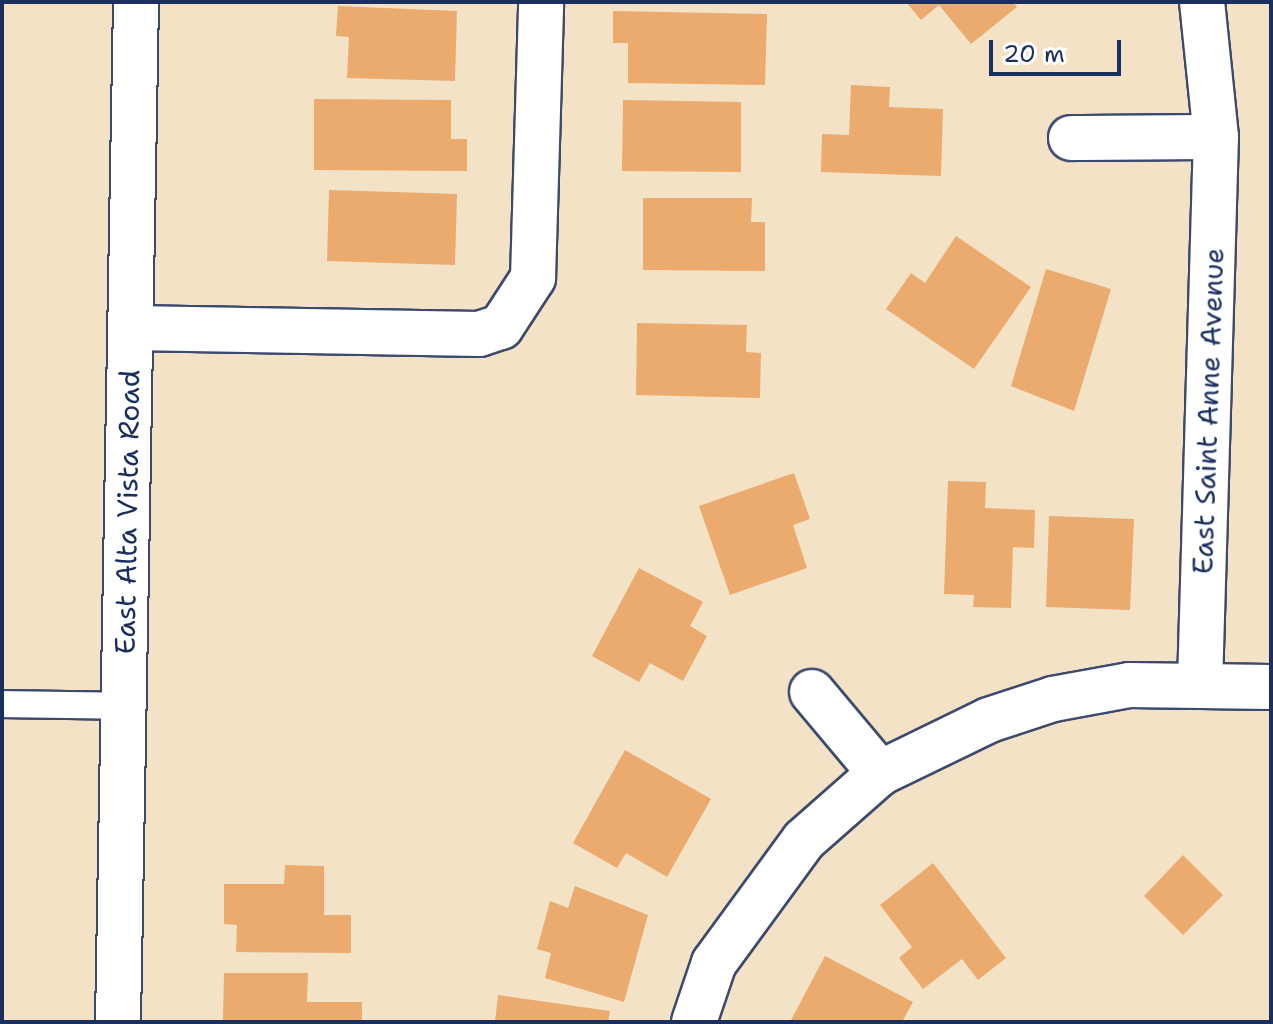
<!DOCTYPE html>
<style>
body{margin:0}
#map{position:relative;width:1273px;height:1024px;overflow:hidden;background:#f4e2c7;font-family:"Shantell Sans",sans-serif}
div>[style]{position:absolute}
.building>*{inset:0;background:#ebaa6e}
.roads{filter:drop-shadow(2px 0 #3c4a6e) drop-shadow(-2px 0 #3c4a6e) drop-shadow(0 2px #3c4a6e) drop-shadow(0 -2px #3c4a6e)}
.service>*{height:26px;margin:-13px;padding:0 13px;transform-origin:13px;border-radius:13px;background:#fff}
.minor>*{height:44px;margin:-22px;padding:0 22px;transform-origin:22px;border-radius:22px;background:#fff}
span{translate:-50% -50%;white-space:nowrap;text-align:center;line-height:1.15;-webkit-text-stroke:7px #fff;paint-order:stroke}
.street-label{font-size:28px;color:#1b2f5e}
.frame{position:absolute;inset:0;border:4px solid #1b2f5e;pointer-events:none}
.scale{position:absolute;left:989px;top:40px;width:132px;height:36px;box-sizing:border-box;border:4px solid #1b2f5e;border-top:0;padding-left:10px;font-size:24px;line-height:28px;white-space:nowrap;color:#1b2f5e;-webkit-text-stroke:6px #fff;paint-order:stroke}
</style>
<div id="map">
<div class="building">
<i style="clip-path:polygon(906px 2px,1013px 2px,1017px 7px,971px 44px,939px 5px,921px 20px)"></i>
<i style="clip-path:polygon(338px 6px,457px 11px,455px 81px,347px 78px,349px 37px,336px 36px)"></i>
<i style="clip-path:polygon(613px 11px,767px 14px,765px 85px,628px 83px,628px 43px,613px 43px)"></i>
<i style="clip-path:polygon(851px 85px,890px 87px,889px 107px,943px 109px,941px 176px,821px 172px,822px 134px,849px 135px)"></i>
<i style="clip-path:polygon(314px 99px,451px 100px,451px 139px,467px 139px,467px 171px,314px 170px)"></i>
<i style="clip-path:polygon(623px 100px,741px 102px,741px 172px,622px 171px)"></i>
<i style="clip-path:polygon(329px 190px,457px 194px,455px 265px,327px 261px)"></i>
<i style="clip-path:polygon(643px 198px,752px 198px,751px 222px,765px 222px,765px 271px,643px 270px)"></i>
<i style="clip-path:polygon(956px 236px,1031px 287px,974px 369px,886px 309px,911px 273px,925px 283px)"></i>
<i style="clip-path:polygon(1046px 269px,1111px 289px,1074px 411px,1011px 386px)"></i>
<i style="clip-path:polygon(637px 323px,747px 325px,746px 352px,761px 353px,760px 398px,636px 395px)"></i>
<i style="clip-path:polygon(794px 473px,810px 519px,793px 525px,807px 568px,730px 595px,699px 506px)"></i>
<i style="clip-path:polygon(948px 481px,986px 482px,985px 508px,1035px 510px,1034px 548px,1013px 547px,1011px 608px,973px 607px,974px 595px,944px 594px)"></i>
<i style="clip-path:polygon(1049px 516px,1134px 519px,1130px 610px,1046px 607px)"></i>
<i style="clip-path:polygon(639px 568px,703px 602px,690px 626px,707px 636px,683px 681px,650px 663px,639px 682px,592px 656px)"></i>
<i style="clip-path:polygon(625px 750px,711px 799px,667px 877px,626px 853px,617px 868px,573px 843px)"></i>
<i style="clip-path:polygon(1183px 855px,1223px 895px,1183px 935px,1144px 896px)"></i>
<i style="clip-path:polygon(933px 863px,1006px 958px,978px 980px,962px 959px,923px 989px,899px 958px,912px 947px,880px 905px)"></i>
<i style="clip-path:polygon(285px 865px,324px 866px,324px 915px,351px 915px,351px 953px,236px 952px,237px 925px,224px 924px,224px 884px,284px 884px)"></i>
<i style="clip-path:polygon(575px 886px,648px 915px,624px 1002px,545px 978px,551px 953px,537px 949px,550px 901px,568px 908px)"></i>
<i style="clip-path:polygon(825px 956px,913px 1002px,902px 1022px,790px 1022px)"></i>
<i style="clip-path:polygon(224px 973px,308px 973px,307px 1002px,362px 1002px,362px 1022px,223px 1022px)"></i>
<i style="clip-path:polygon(498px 995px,610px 1011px,608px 1022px,495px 1022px)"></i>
</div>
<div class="roads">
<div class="service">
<i style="left:2px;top:704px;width:122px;rotate:0.9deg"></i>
</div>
<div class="minor">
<i style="left:1071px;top:138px;width:145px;rotate:-0.4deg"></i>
<i style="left:131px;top:328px;width:348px;rotate:1deg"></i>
<i style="left:479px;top:334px;width:23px;rotate:-18deg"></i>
<i style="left:501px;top:327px;width:59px;rotate:-56.9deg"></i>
<i style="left:533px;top:278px;width:276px;rotate:-88.3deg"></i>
<i style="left:1200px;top:685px;width:548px;rotate:-88.33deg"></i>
<i style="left:1216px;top:137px;width:136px;rotate:-95.9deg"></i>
<i style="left:812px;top:692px;width:106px;rotate:50deg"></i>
<i style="left:118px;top:1022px;width:1020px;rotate:-88.99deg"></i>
<i style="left:694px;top:1022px;width:62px;rotate:-71.3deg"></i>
<i style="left:714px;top:963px;width:152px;rotate:-53.8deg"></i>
<i style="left:804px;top:840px;width:101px;rotate:-41.4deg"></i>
<i style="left:880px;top:773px;width:121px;rotate:-25.9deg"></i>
<i style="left:989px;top:720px;width:67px;rotate:-18.2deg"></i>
<i style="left:1053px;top:699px;width:77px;rotate:-10.4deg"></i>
<i style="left:1129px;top:685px;width:142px;rotate:0.8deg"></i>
</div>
</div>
<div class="street-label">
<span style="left:1208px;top:411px;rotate:-88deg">East Saint Anne Avenue</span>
<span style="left:127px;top:512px;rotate:-89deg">East Alta Vista Road</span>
</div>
<div class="frame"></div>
<div class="scale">20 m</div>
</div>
